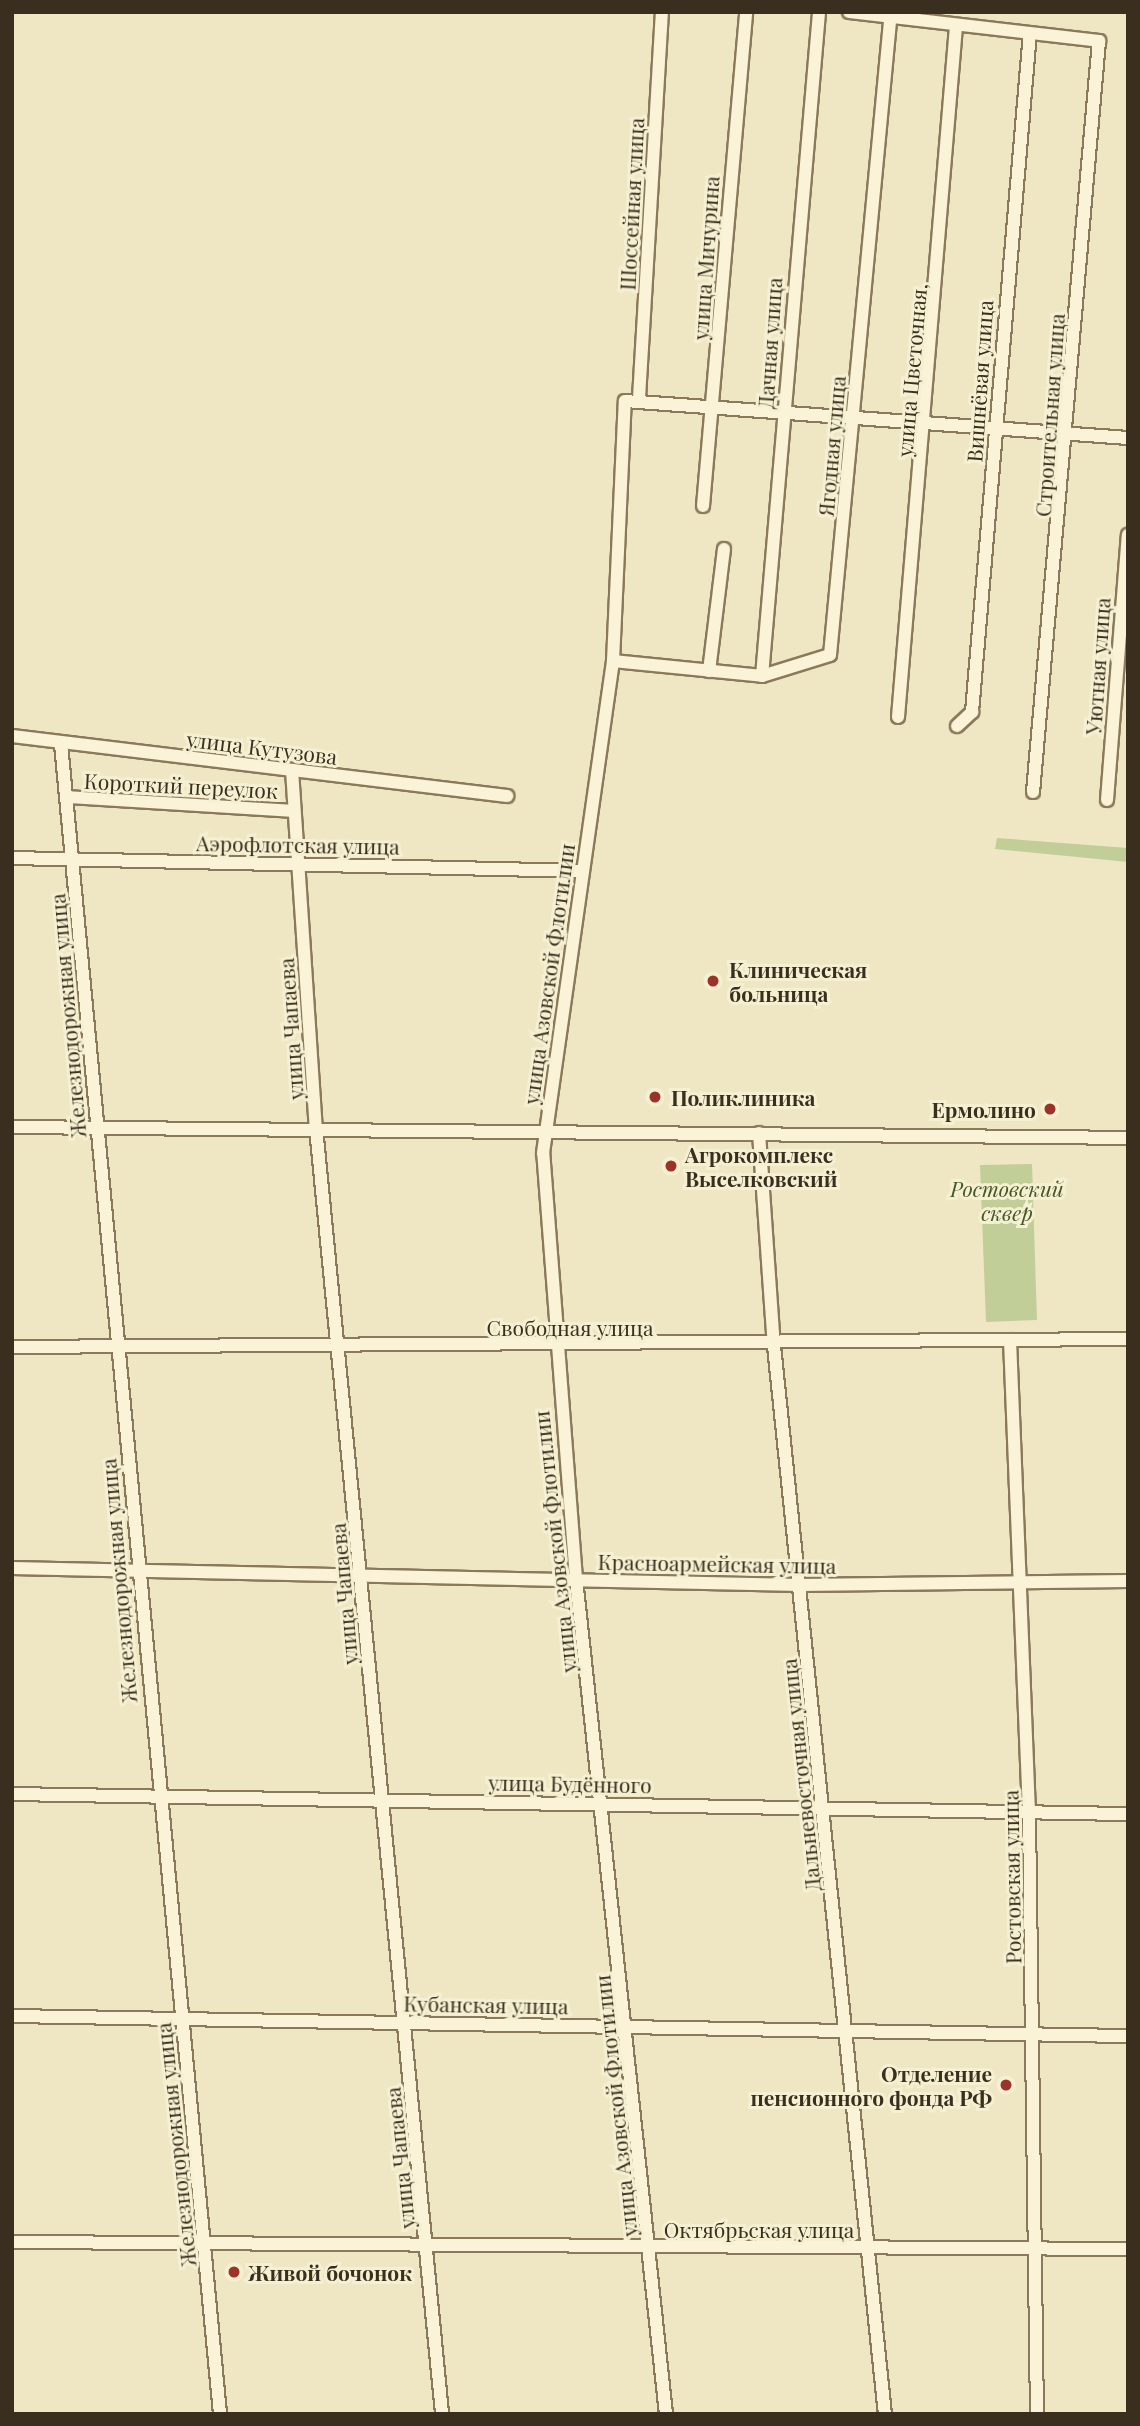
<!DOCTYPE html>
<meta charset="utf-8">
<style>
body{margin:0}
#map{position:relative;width:1140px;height:2426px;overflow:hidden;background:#efe7c4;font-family:"Playfair Display",serif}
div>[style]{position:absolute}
.green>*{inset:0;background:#c2ce97}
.roads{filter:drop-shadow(2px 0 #8a795a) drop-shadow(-2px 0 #8a795a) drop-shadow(0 2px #8a795a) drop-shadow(0 -2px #8a795a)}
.minor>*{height:12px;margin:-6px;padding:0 6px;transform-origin:6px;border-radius:6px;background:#faf3d7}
.dots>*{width:19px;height:19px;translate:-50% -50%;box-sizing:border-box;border:4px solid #f6f0d3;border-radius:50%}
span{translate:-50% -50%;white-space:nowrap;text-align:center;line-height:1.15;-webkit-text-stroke:6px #f6f0d3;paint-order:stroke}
.street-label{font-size:21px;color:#3a2e1e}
.poi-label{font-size:21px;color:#3a2e1e;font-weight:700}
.left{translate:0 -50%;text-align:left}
.right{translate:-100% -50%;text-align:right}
.park-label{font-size:21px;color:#455724;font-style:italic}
.frame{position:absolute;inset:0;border:14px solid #3a2e1e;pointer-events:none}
</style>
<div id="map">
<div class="green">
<i style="clip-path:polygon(997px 838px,1128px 848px,1128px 862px,995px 849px)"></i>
<i style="clip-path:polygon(1032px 1164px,1037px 1320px,986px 1322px,980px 1165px)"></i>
</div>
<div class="roads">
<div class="minor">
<i style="left:849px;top:12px;width:252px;rotate:6.6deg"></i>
<i style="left:1099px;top:41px;width:754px;rotate:95.02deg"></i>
<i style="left:639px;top:398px;width:387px;rotate:-86.6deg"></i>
<i style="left:703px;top:506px;width:496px;rotate:-85deg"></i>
<i style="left:613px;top:661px;width:150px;rotate:5.7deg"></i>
<i style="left:762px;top:676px;width:71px;rotate:-17.2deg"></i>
<i style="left:830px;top:655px;width:637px;rotate:-84.59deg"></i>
<i style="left:709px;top:671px;width:123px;rotate:-83deg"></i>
<i style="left:762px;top:676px;width:666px;rotate:-85.09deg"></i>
<i style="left:898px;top:717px;width:693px;rotate:-85.2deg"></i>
<i style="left:957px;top:726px;width:21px;rotate:-43deg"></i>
<i style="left:972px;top:712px;width:681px;rotate:-85.12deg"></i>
<i style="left:12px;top:736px;width:499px;rotate:6.9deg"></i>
<i style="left:61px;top:744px;width:1678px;rotate:84.56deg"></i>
<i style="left:292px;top:770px;width:359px;rotate:86.2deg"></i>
<i style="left:316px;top:1128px;width:1292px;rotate:84.4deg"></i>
<i style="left:67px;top:797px;width:226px;rotate:3.5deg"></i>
<i style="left:1107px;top:800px;width:266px;rotate:-85.5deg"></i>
<i style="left:12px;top:858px;width:571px;rotate:1.3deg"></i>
<i style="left:12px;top:1127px;width:1116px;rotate:0.56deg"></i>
<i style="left:759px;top:1133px;width:214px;rotate:86deg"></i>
<i style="left:774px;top:1346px;width:1074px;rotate:84.07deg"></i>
<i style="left:1010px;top:1340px;width:474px;rotate:87.7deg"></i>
<i style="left:1029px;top:1814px;width:600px;rotate:89.24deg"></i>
<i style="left:12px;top:1347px;width:1116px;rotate:-0.41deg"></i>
<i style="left:12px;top:1568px;width:788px;rotate:1.24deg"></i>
<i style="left:800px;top:1585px;width:328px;rotate:-0.7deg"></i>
<i style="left:12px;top:1794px;width:1116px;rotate:1.03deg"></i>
<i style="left:12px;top:2016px;width:1116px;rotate:1.03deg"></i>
<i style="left:12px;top:2242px;width:1116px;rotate:0.36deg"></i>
<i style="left:666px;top:2414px;width:840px;rotate:-96.15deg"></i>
<i style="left:576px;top:1579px;width:427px;rotate:-94.4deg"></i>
<i style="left:543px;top:1153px;width:497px;rotate:-81.9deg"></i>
<i style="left:613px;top:661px;width:260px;rotate:-87.4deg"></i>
<i style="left:625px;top:401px;width:504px;rotate:4.21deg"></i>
</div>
</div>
<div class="dots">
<i style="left:713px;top:981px;background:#9b3328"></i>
<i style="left:655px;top:1097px;background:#9b3328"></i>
<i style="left:1050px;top:1109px;background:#9b3328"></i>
<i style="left:671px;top:1166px;background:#9b3328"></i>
<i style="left:1006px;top:2085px;background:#9b3328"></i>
<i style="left:234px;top:2272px;background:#9b3328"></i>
</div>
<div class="street-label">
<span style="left:631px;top:204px;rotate:-87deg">Шоссейная улица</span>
<span style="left:705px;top:258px;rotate:-86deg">улица Мичурина</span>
<span style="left:769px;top:343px;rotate:-86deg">Дачная улица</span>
<span style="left:911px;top:370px;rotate:-85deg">улица Цветочная,</span>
<span style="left:979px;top:381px;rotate:-86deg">Вишнёвая улица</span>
<span style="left:1049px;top:415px;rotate:-86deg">Строительная улица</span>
<span style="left:831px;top:446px;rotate:-85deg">Ягодная улица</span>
<span style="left:1097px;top:666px;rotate:-86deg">Уютная улица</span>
<span style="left:262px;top:747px;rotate:7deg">улица Кутузова</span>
<span style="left:181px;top:785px;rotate:3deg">Короткий переулок</span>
<span style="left:298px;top:844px;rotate:1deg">Аэрофлотская улица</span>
<span style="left:548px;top:974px;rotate:-82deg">улица Азовской Флотилии</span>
<span style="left:67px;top:1016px;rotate:-95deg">Железнодорожная улица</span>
<span style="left:290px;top:1029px;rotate:-94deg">улица Чапаева</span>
<span style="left:570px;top:1327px">Свободная улица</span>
<span style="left:554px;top:1542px;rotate:-96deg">улица Азовской Флотилии</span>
<span style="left:717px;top:1563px;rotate:1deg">Красноармейская улица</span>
<span style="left:118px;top:1581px;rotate:-95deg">Железнодорожная улица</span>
<span style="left:343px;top:1594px;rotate:-95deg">улица Чапаева</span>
<span style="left:800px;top:1775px;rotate:-96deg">Дальневосточная улица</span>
<span style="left:570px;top:1783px;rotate:1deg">улица Будённого</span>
<span style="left:1011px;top:1877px;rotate:-91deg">Ростовская улица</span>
<span style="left:486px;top:2004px;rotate:1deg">Кубанская улица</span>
<span style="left:615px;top:2106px;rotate:-96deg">улица Азовской Флотилии</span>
<span style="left:175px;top:2145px;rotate:-96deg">Железнодорожная улица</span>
<span style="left:399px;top:2158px;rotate:-96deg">улица Чапаева</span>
<span style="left:759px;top:2229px">Октябрьская улица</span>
</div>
<div class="poi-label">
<span class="left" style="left:729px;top:981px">Клиническая<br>больница</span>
<span class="left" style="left:671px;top:1097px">Поликлиника</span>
<span class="right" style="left:1036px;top:1109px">Ермолино</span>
<span class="left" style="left:685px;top:1166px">Агрокомплекс<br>Выселковский</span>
<span class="right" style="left:992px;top:2085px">Отделение<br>пенсионного фонда РФ</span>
<span class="left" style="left:248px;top:2272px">Живой бочонок</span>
</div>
<div class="park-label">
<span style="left:1007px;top:1200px">Ростовский<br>сквер</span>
</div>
<div class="frame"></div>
</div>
